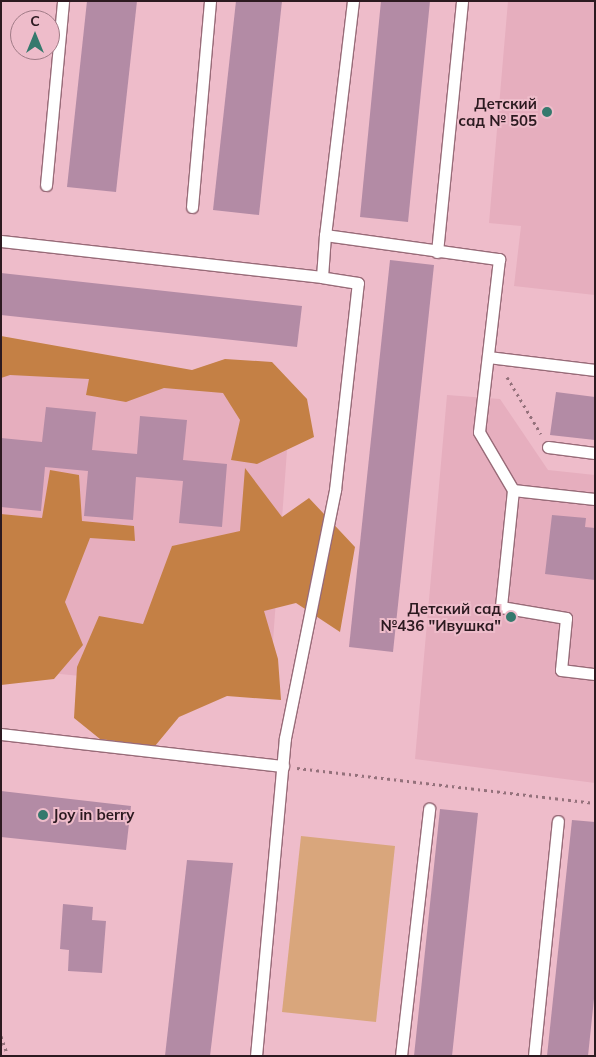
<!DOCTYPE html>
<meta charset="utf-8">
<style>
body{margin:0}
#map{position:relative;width:596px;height:1057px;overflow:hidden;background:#eebcca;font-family:Mulish,sans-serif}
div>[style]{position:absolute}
.built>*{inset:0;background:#e6aebe}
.green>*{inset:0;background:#d9a67c}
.forest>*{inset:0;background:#c48045}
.building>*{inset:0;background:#b38ba5}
.path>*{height:3px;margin-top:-1.5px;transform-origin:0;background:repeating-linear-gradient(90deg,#94717b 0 2.5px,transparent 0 6.5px)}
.roads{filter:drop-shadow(1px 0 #986b78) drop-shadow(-1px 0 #986b78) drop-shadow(0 1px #986b78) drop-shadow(0 -1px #986b78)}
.service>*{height:11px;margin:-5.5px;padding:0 5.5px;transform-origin:5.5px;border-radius:5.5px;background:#fff}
.dots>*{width:14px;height:14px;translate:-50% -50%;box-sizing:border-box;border:2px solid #eebcca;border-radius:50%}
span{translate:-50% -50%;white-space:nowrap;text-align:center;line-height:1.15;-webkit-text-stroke:4px #eebcca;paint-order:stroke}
.poi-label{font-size:15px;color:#2c1a20;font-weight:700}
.right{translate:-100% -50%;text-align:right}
.left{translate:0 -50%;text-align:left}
.frame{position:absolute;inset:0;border:2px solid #2c1a20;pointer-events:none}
.north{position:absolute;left:10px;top:10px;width:50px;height:50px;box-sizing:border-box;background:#eebcca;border:1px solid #a07b86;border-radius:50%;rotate:0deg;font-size:14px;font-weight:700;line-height:20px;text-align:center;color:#2c1a20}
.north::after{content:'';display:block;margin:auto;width:18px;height:22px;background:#35796d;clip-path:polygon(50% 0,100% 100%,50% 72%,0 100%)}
</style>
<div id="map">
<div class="built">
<i style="clip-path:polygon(508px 1px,595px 1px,595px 295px,514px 286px,521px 226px,489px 223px)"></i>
<i style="clip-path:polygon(1px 365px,291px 396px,269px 695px,1px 668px)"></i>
<i style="clip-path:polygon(447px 395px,500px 399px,548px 470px,595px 475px,595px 783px,415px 759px)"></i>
</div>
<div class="green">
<i style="clip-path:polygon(301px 836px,395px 846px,376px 1022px,282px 1012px)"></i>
</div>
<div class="forest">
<i style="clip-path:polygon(1px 336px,192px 370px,225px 359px,272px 362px,307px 399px,314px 437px,257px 464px,231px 460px,240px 420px,223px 393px,164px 388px,126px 402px,86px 395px,89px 379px,10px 375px,1px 378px)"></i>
<i style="clip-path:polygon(245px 468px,282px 517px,309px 498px,355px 547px,340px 632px,296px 603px,264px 611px,278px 659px,281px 700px,227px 696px,179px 717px,155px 746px,100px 739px,74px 718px,77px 667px,99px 616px,143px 624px,172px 546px,240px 531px)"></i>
<i style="clip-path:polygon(50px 470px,79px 475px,82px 521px,134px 526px,135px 541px,90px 538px,65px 602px,83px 645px,54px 679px,1px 685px,1px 514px,42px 518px)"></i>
</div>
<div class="building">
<i style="clip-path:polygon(87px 1px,137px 1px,116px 192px,67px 187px)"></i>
<i style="clip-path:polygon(236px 1px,282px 1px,259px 215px,213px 210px)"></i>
<i style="clip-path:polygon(381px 1px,430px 1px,408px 222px,360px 217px)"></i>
<i style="clip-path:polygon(390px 260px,434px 265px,393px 652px,349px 647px)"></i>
<i style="clip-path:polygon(1px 273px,302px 306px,297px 347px,1px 315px)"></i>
<i style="clip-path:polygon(556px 392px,595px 397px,595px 440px,550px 435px)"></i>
<i style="clip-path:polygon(46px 407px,96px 412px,92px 450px,137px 454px,140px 416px,187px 420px,183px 460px,227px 464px,222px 527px,179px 523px,183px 481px,136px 477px,133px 520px,84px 516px,88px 471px,45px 467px,41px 511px,1px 507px,1px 438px,42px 442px)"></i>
<i style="clip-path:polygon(552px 515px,586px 518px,585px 527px,595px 528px,595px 580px,545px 574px)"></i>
<i style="clip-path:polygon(1px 791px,131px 806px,126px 850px,1px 837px)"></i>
<i style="clip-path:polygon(440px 809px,478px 813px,452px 1056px,414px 1056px)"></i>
<i style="clip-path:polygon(572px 820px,595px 822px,595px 989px,588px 1056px,547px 1056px)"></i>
<i style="clip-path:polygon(187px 860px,233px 863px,210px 1056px,165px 1056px)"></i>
<i style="clip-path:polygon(63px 904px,93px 907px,92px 920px,106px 921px,102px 973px,68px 971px,69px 950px,60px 949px)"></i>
</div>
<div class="path">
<i style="left:507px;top:377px;width:66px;rotate:59.2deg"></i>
<i style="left:297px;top:768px;width:300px;rotate:6.7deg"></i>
<i style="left:1px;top:1036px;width:21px;rotate:71deg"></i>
</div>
<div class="roads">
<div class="service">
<i style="left:353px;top:1px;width:236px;rotate:96.8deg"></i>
<i style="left:325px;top:235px;width:176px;rotate:7.9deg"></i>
<i style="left:499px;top:259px;width:174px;rotate:96.6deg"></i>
<i style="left:479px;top:432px;width:67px;rotate:59.6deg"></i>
<i style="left:513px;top:490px;width:118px;rotate:95.9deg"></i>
<i style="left:501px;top:607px;width:66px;rotate:9.6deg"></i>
<i style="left:566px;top:618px;width:52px;rotate:95.5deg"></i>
<i style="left:561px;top:670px;width:34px;rotate:7deg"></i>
<i style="left:46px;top:185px;width:185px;rotate:-84.7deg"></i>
<i style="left:192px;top:207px;width:207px;rotate:-85deg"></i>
<i style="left:1px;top:241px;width:323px;rotate:6.4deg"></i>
<i style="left:322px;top:277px;width:42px;rotate:-85.9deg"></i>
<i style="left:437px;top:252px;width:252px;rotate:-84.3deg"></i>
<i style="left:488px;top:357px;width:108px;rotate:6.9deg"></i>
<i style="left:548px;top:447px;width:47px;rotate:7.3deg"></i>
<i style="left:513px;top:490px;width:82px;rotate:6.3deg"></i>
<i style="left:1px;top:734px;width:284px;rotate:6.5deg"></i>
<i style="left:256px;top:1056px;width:319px;rotate:-84.8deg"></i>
<i style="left:285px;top:738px;width:253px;rotate:-78.6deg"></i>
<i style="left:335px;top:490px;width:208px;rotate:-83.7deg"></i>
<i style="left:358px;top:283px;width:36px;rotate:-171deg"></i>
<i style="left:401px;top:1056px;width:249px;rotate:-83.5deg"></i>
<i style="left:534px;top:1056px;width:236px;rotate:-84.2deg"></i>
</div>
</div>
<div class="dots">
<i style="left:547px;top:112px;background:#35796d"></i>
<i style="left:511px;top:617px;background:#35796d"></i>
<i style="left:43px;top:815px;background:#35796d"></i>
</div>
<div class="poi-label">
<span class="right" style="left:537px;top:112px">Детский<br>сад № 505</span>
<span class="right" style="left:501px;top:617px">Детский сад<br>№436 "Ивушка"</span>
<span class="left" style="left:53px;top:815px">Joy in berry</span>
</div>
<div class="frame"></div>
<div class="north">С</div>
</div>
